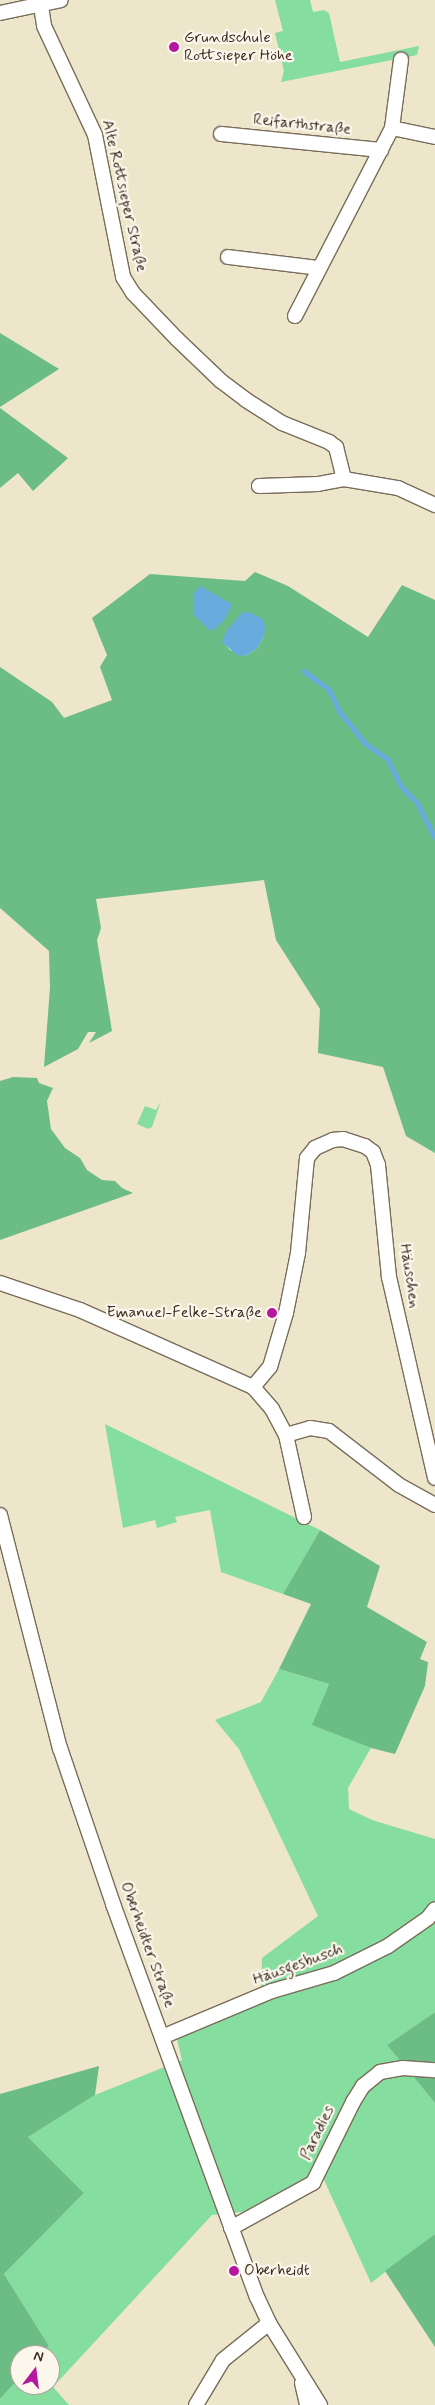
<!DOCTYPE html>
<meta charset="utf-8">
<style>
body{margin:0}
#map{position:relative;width:435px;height:2405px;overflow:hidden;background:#ede6ca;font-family:Mynerve,sans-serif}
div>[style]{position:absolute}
.green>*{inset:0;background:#86dda0}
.forest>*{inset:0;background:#6cbc86}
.water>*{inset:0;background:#68acde}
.stream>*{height:4.5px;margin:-2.25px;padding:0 2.25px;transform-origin:2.25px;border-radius:2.25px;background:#68acde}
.roads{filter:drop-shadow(1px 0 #796c5a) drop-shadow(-1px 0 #796c5a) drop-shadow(0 1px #796c5a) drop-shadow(0 -1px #796c5a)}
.minor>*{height:14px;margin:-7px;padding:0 7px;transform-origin:7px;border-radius:7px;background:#fff}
.dots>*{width:14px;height:14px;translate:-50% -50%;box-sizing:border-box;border:2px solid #fbf7ec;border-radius:50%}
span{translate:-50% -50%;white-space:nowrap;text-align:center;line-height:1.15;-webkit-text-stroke:4.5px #fbf7ec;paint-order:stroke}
.poi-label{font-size:16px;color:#3b2a1e}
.left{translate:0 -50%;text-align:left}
.right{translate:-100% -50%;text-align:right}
.street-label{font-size:16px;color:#3b2a1e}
.north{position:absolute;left:10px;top:2345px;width:50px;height:50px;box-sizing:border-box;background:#fbf7ec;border:1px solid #aea59a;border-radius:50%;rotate:15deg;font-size:14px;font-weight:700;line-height:20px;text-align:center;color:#3b2a1e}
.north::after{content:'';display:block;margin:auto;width:18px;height:22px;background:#b5179e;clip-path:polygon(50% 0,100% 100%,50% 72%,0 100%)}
</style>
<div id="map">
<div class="green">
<i style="clip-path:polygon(275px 0,310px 0,313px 12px,324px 10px,329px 13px,340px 62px,419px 46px,417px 55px,281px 82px,284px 71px,275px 33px,283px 31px)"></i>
<i style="clip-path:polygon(161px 1101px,152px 1127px,148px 1129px,137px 1124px,145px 1106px,156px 1110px)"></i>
<i style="clip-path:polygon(105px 1424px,320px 1530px,283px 1594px,221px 1572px,210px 1510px,175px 1517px,177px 1522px,157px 1528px,155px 1520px,123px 1528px)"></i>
<i style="clip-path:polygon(279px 1669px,329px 1684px,313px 1725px,371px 1748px,348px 1788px,349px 1809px,372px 1820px,435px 1839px,435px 2012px,387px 2045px,435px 2103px,435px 2234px,371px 2283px,324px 2180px,242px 2212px,212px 2215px,53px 2387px,69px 2405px,0 2405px,0 2399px,20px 2377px,20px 2385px,50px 2385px,50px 2355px,41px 2355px,49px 2346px,4px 2274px,84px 2193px,28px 2137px,95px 2095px,182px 2060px,174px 2027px,261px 1995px,262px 1958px,318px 1916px,239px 1749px,215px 1720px,261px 1702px)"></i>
</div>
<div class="forest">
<i style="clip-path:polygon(0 333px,59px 369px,0 407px)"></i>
<i style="clip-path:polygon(0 408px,68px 458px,33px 491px,18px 473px,0 488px)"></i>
<i style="clip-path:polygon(evenodd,255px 572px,288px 586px,368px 637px,402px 585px,435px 600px,435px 1153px,406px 1136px,383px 1067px,318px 1053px,320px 1009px,276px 940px,264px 880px,96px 899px,101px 928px,97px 940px,112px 1031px,89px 1043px,96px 1032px,88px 1032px,78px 1049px,44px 1067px,50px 987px,49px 951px,0 908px,0 667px,52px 702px,64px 718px,112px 700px,100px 667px,107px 655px,92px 618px,150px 574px,245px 581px,255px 572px,227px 630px,264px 636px,257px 648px,246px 656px,230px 650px,223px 642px,227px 630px)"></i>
<i style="clip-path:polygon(13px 1077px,37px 1078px,39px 1083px,53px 1088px,47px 1101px,51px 1129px,65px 1148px,80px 1158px,87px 1170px,102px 1180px,115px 1181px,122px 1188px,133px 1193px,0 1240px,0 1081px)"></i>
<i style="clip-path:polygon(320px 1530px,380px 1566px,367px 1607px,427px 1642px,420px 1659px,428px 1662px,425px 1686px,395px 1754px,371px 1748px,312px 1725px,329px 1684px,279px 1669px,311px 1604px,283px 1594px)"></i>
<i style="clip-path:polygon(435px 2012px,435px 2103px,387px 2045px)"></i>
<i style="clip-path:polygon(99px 2066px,95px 2095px,28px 2137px,84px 2193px,4px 2274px,49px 2346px,41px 2355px,20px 2355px,20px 2377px,0 2399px,0 2094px)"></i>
<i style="clip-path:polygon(435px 2234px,435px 2347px,385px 2271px)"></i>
</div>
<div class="water">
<i style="clip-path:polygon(200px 586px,232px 604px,225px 619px,214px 630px,209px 630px,194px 615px,194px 593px)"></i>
<i style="clip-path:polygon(243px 612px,251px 613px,263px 619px,265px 628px,264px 636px,257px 648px,246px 656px,237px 655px,222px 642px,227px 630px)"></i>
</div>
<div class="stream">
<i style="left:304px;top:671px;width:31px;rotate:36deg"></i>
<i style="left:329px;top:689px;width:25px;rotate:64deg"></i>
<i style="left:340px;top:712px;width:40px;rotate:51deg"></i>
<i style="left:365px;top:743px;width:28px;rotate:35deg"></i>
<i style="left:388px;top:759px;width:30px;rotate:64deg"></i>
<i style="left:401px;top:786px;width:23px;rotate:45deg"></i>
<i style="left:417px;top:802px;width:39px;rotate:63deg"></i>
</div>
<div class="roads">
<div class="minor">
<i style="left:40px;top:0;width:26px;rotate:81deg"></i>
<i style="left:44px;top:26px;width:120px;rotate:64.9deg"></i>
<i style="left:95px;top:135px;width:145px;rotate:78.8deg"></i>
<i style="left:123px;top:277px;width:19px;rotate:58deg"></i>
<i style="left:133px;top:293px;width:64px;rotate:46.3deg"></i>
<i style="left:177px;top:339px;width:61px;rotate:43.7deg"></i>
<i style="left:221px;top:381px;width:31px;rotate:37deg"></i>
<i style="left:246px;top:400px;width:43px;rotate:32.6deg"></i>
<i style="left:282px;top:423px;width:51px;rotate:22deg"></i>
<i style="left:329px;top:442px;width:9px;rotate:36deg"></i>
<i style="left:336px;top:447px;width:33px;rotate:76deg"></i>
<i style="left:0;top:13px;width:62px;rotate:-12deg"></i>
<i style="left:392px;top:128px;width:69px;rotate:-82.5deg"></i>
<i style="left:221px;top:134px;width:161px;rotate:5.7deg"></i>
<i style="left:228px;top:257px;width:92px;rotate:6.9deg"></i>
<i style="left:295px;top:316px;width:212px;rotate:-62.7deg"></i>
<i style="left:392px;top:128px;width:44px;rotate:11.8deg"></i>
<i style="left:259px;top:486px;width:59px;rotate:-1.9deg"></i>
<i style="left:318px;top:484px;width:26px;rotate:-11deg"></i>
<i style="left:344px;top:479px;width:55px;rotate:9.5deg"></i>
<i style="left:398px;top:488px;width:41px;rotate:24.7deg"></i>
<i style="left:0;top:1283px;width:84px;rotate:18.6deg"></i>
<i style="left:80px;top:1310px;width:189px;rotate:24deg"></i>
<i style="left:253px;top:1387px;width:26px;rotate:-50deg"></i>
<i style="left:270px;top:1367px;width:56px;rotate:-73.5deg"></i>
<i style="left:286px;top:1313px;width:61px;rotate:-78.7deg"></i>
<i style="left:298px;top:1253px;width:95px;rotate:-84.6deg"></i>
<i style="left:307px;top:1158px;width:13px;rotate:-51deg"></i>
<i style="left:315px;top:1148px;width:20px;rotate:-24deg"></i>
<i style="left:333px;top:1140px;width:10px;rotate:-6deg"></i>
<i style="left:343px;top:1139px;width:23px;rotate:18deg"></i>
<i style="left:365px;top:1146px;width:10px;rotate:37deg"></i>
<i style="left:373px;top:1152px;width:14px;rotate:69deg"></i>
<i style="left:378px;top:1165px;width:113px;rotate:84.4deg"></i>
<i style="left:389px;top:1277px;width:206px;rotate:77.1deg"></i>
<i style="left:253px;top:1387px;width:29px;rotate:49deg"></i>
<i style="left:272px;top:1409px;width:30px;rotate:62deg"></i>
<i style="left:286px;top:1435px;width:84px;rotate:77.6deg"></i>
<i style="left:286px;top:1435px;width:25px;rotate:-16deg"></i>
<i style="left:310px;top:1428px;width:19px;rotate:9deg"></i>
<i style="left:329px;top:1431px;width:88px;rotate:37.6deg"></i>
<i style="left:399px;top:1485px;width:41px;rotate:29.1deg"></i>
<i style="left:0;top:1515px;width:241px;rotate:75.6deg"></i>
<i style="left:60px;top:1748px;width:165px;rotate:71.2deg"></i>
<i style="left:113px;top:1904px;width:419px;rotate:69.9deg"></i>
<i style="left:257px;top:2297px;width:29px;rotate:65deg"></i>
<i style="left:269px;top:2323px;width:97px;rotate:58.1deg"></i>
<i style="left:162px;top:2037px;width:119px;rotate:-22.7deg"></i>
<i style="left:272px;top:1991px;width:65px;rotate:-16.2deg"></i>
<i style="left:334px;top:1973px;width:60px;rotate:-26.6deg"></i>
<i style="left:388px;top:1946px;width:49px;rotate:-35deg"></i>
<i style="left:428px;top:1918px;width:11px;rotate:-52deg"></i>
<i style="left:231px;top:2228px;width:94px;rotate:-28.8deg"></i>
<i style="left:313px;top:2183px;width:90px;rotate:-63.7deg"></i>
<i style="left:353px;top:2102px;width:19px;rotate:-58deg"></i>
<i style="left:363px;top:2086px;width:22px;rotate:-39deg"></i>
<i style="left:380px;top:2072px;width:23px;rotate:-10deg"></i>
<i style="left:403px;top:2068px;width:32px;rotate:4deg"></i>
<i style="left:302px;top:2383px;width:23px;rotate:77deg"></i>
<i style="left:196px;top:2405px;width:52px;rotate:-59deg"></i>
<i style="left:223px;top:2360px;width:59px;rotate:-38.8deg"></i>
</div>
</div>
<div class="dots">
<i style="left:174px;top:47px;background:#b5179e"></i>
<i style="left:272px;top:1313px;background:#b5179e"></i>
<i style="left:234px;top:2271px;background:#b5179e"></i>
</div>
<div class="poi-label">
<span class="left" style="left:184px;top:47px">Grundschule<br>Rottsieper Höhe</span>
<span class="right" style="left:262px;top:1313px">Emanuel-Felke-Straße</span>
<span class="left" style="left:244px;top:2271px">Oberheidt</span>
</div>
<div class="street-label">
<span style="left:302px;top:125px;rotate:6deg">Reifarthstraße</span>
<span style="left:124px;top:196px;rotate:77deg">Alte Rottsieper Straße</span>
<span style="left:409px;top:1276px;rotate:81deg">Häuschen</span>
<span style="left:147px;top:1945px;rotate:70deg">Oberheidter Straße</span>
<span style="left:298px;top:1965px;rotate:-20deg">Häusgesbusch</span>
<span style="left:318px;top:2133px;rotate:-64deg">Paradies</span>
</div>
<div class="north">N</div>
</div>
